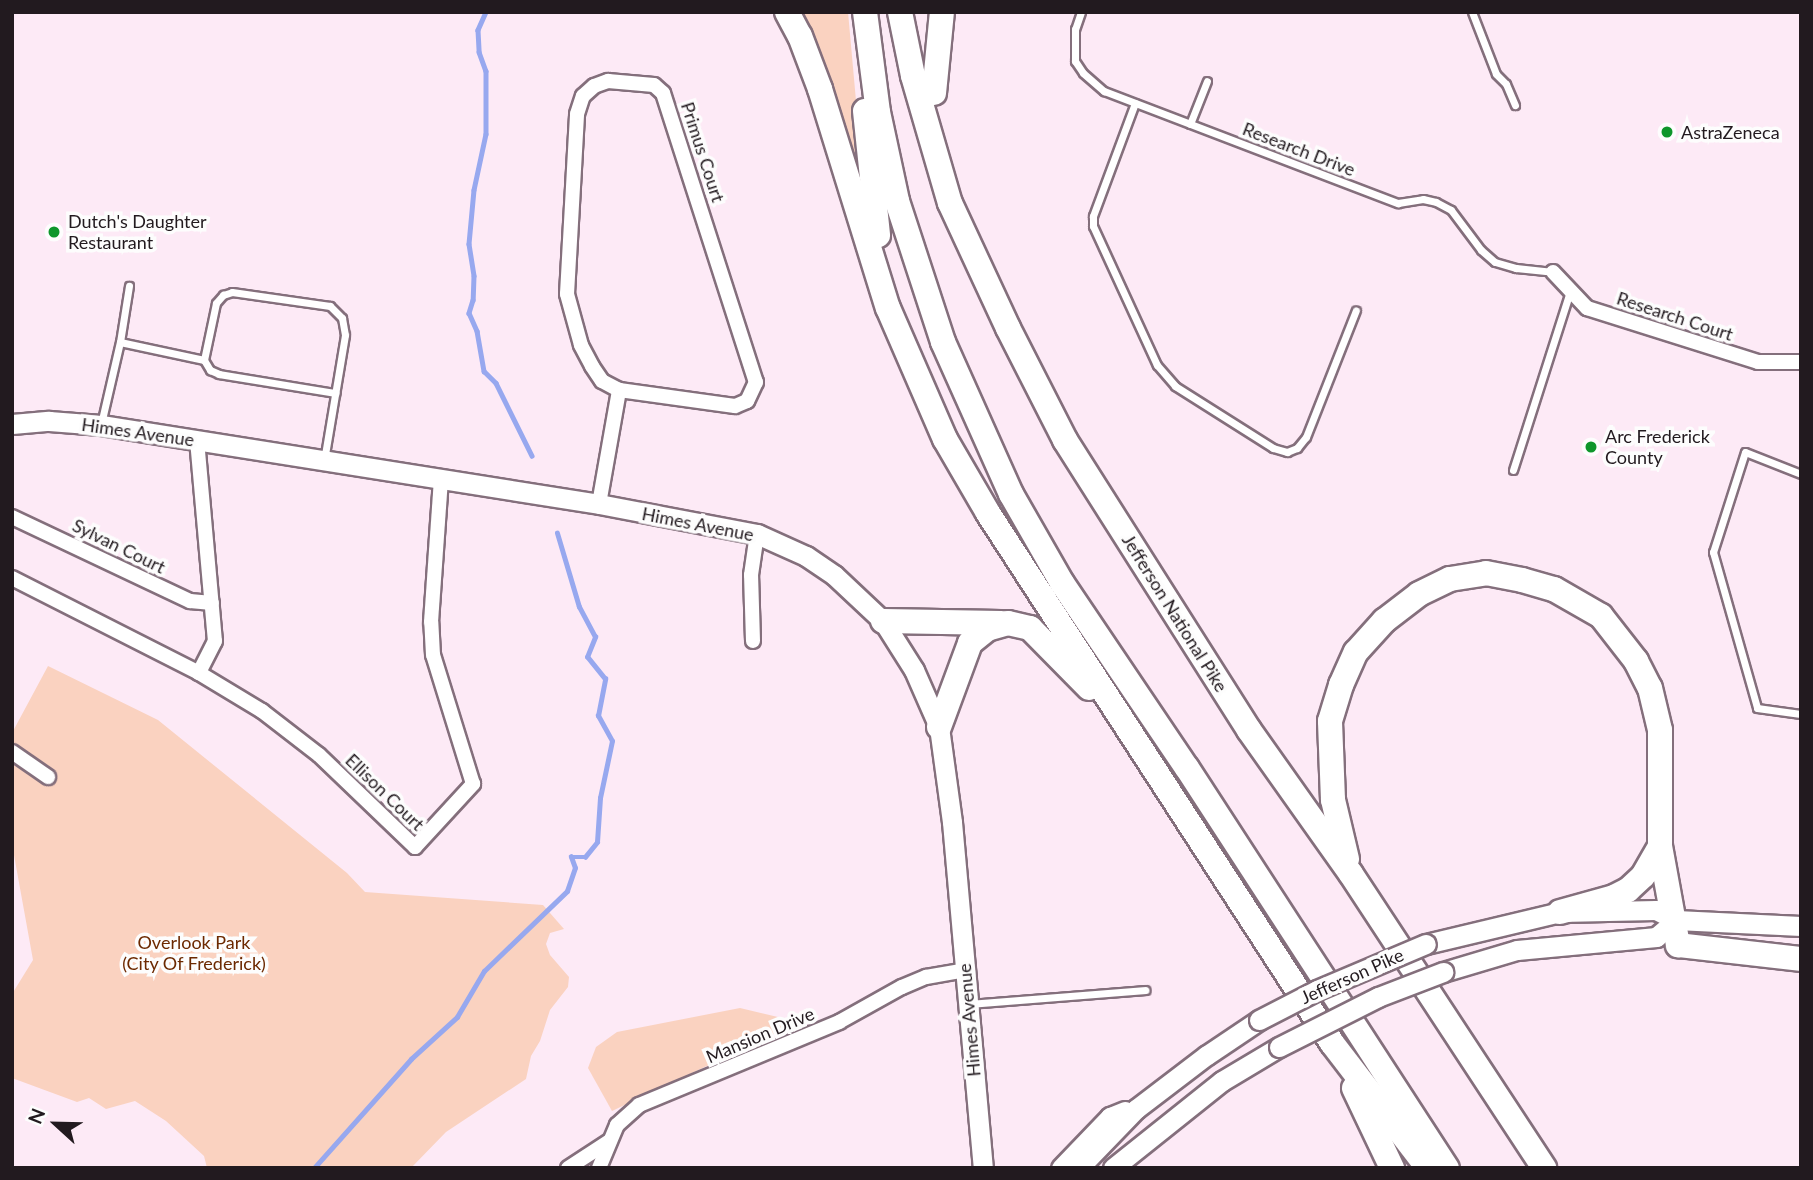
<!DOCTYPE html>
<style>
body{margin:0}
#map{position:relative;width:1813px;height:1180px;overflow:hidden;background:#fdeaf6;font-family:Lato,sans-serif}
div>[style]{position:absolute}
.green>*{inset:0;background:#fad2c0}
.stream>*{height:4.5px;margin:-2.25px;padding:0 2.25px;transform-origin:2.25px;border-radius:2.25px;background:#97a8ef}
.roads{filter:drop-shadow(2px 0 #846f7c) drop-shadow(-2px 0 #846f7c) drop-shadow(0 2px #846f7c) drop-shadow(0 -2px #846f7c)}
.lane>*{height:7px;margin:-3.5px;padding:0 3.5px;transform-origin:3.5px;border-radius:3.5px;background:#fff}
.street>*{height:14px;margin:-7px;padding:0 7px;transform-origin:7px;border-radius:7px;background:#fff}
.secondary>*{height:19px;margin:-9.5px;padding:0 9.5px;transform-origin:9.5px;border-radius:9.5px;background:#fff}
.highway>*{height:24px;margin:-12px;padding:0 12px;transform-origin:12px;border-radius:12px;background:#fff}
.bridges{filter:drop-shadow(2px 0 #846f7c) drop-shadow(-2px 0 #846f7c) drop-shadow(0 2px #846f7c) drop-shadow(0 -2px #846f7c)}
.secondary-bridge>*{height:19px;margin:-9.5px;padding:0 9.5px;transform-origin:9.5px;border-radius:9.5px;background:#fff}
.dots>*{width:19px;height:19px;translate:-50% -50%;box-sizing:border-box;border:4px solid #fdfdfd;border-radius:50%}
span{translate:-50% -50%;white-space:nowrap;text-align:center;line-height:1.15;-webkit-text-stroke:7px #fdfdfd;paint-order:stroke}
.poi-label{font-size:18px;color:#221a1f}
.left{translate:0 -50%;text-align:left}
.street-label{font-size:18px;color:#221a1f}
.park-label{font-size:18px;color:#6c2900}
.frame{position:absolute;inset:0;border:14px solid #221a1f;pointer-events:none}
.north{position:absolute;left:21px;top:1089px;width:70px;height:70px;-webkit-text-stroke:5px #fdfdfd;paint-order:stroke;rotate:292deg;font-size:19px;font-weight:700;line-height:28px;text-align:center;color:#221a1f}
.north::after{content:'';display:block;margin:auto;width:24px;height:32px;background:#221a1f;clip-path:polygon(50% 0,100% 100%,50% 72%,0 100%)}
</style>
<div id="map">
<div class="green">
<i style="clip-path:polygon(796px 12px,848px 12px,866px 212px)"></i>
<i style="clip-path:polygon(48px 666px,158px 720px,347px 873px,365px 892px,543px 905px,564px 929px,550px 933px,546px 944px,550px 955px,569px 977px,568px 987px,550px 1010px,540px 1041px,531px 1056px,526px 1079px,446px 1132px,411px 1168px,207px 1168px,204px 1156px,166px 1121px,135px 1101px,106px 1109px,89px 1098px,77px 1102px,12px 1078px,12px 994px,33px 960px,12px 844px,12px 733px)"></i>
<i style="clip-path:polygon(740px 1008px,799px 1022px,612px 1111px,588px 1068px,596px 1047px,617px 1032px)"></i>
</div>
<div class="stream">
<i style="left:486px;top:12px;width:20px;rotate:114deg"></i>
<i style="left:478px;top:30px;width:22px;rotate:87deg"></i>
<i style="left:479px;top:52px;width:20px;rotate:70deg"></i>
<i style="left:486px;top:71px;width:63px;rotate:90deg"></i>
<i style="left:486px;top:134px;width:57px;rotate:102.1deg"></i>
<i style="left:474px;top:190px;width:54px;rotate:95.3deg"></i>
<i style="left:469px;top:244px;width:32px;rotate:81deg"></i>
<i style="left:474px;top:276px;width:24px;rotate:92deg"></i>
<i style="left:473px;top:300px;width:14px;rotate:107deg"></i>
<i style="left:469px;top:313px;width:20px;rotate:66deg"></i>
<i style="left:477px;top:331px;width:41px;rotate:80.1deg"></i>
<i style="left:484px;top:371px;width:17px;rotate:45deg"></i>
<i style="left:496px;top:383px;width:81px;rotate:63.7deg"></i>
<i style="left:314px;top:1168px;width:146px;rotate:-48.3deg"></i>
<i style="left:411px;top:1059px;width:62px;rotate:-42.4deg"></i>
<i style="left:457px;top:1017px;width:53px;rotate:-59.6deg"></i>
<i style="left:484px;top:971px;width:115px;rotate:-43.9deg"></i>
<i style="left:567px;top:891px;width:24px;rotate:-71deg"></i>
<i style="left:575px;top:868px;width:12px;rotate:-110deg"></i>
<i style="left:571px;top:857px;width:14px"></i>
<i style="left:585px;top:857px;width:19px;rotate:-51deg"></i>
<i style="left:597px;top:842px;width:44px;rotate:-86.1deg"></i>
<i style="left:600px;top:798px;width:58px;rotate:-78.1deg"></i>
<i style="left:612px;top:741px;width:29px;rotate:-119deg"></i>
<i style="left:598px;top:716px;width:38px;rotate:-79deg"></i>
<i style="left:605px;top:679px;width:28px;rotate:-129deg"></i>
<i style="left:587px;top:657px;width:22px;rotate:-68deg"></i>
<i style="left:595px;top:637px;width:34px;rotate:-118deg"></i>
<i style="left:579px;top:607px;width:77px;rotate:-106.6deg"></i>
</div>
<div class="roads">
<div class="lane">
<i style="left:1081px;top:12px;width:18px;rotate:109deg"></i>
<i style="left:1075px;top:29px;width:32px;rotate:90deg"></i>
<i style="left:1075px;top:61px;width:14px;rotate:56deg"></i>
<i style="left:1083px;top:73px;width:28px;rotate:41deg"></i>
<i style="left:1104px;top:91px;width:315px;rotate:20.9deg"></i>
<i style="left:1398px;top:203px;width:25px;rotate:-9deg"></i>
<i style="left:1423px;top:199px;width:13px;rotate:13deg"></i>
<i style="left:1436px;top:202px;width:17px;rotate:28deg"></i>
<i style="left:1451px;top:210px;width:50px;rotate:53.1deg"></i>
<i style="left:1481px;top:250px;width:18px;rotate:41deg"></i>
<i style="left:1495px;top:262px;width:22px;rotate:16deg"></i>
<i style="left:1516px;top:268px;width:37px;rotate:6deg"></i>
<i style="left:1472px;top:12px;width:66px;rotate:68.8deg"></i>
<i style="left:1496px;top:74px;width:14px;rotate:45deg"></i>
<i style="left:1506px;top:84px;width:23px;rotate:67deg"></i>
<i style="left:1135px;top:103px;width:121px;rotate:110.4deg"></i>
<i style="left:1093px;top:216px;width:10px;rotate:90deg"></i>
<i style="left:1093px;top:226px;width:153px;rotate:65.3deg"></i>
<i style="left:1157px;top:365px;width:28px;rotate:49deg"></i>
<i style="left:1175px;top:386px;width:116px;rotate:32.3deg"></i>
<i style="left:1273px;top:448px;width:15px;rotate:16deg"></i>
<i style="left:1287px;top:452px;width:11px;rotate:-22deg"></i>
<i style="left:1297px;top:448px;width:14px;rotate:-51deg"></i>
<i style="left:1306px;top:437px;width:136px;rotate:-68.5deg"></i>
<i style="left:1190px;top:124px;width:46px;rotate:-68.4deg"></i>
<i style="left:120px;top:342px;width:86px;rotate:12.1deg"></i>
<i style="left:204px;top:360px;width:58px;rotate:-78.1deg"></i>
<i style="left:216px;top:303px;width:11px;rotate:-49deg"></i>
<i style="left:223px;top:295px;width:9px;rotate:-18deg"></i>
<i style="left:232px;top:292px;width:99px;rotate:8.1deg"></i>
<i style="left:330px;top:306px;width:17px;rotate:45deg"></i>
<i style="left:342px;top:318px;width:17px;rotate:80deg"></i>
<i style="left:345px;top:335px;width:127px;rotate:99.5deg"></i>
<i style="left:204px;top:360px;width:12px;rotate:59deg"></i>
<i style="left:210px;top:370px;width:10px;rotate:24deg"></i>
<i style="left:219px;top:374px;width:118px;rotate:9.3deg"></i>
<i style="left:101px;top:424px;width:84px;rotate:-77deg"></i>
<i style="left:120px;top:342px;width:57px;rotate:-80.9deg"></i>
<i style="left:1513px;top:470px;width:188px;rotate:-72.3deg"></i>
<i style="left:1801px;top:474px;width:60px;rotate:-158.6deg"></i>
<i style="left:1745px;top:452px;width:105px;rotate:107.7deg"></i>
<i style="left:1713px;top:552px;width:162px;rotate:74.2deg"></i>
<i style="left:1757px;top:708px;width:44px;rotate:7.8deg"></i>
<i style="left:969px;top:1004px;width:177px;rotate:-4.5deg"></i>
</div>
<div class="street">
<i style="left:1553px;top:272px;width:50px;rotate:46.6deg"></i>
<i style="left:1587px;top:308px;width:179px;rotate:17.5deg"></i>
<i style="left:1758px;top:362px;width:43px"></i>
<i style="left:197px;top:440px;width:202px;rotate:84.9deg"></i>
<i style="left:215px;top:641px;width:36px;rotate:117deg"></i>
<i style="left:199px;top:673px;width:74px;rotate:31.1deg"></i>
<i style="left:262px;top:711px;width:72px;rotate:37.7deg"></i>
<i style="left:319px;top:755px;width:133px;rotate:43.8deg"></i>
<i style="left:415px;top:847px;width:86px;rotate:-47.4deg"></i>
<i style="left:473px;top:784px;width:135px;rotate:-107.2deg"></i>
<i style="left:433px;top:655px;width:33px;rotate:-93deg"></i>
<i style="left:431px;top:622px;width:142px;rotate:-86deg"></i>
<i style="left:599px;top:504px;width:116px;rotate:-80deg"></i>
<i style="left:619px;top:390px;width:19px;rotate:-152deg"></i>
<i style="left:602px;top:381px;width:18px;rotate:-124deg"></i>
<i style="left:592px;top:366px;width:24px;rotate:-118deg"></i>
<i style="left:581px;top:345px;width:53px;rotate:-105.4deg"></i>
<i style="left:567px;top:294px;width:180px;rotate:-86.8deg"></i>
<i style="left:577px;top:114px;width:19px;rotate:-72deg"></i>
<i style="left:583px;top:96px;width:15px;rotate:-42deg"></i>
<i style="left:594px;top:86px;width:15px;rotate:-20deg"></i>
<i style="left:608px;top:81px;width:46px;rotate:5deg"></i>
<i style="left:654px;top:85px;width:12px;rotate:42deg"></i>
<i style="left:663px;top:93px;width:304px;rotate:72.2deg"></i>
<i style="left:756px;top:382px;width:21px;rotate:115deg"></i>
<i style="left:747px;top:401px;width:13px;rotate:157deg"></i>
<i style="left:735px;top:406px;width:117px;rotate:-172.1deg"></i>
<i style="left:12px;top:517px;width:197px;rotate:25.3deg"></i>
<i style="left:190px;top:601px;width:22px;rotate:5deg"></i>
<i style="left:12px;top:578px;width:210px;rotate:26.9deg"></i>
<i style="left:753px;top:641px;width:66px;rotate:-91.7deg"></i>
<i style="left:751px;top:575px;width:41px;rotate:-81.7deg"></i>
<i style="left:12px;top:752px;width:44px;rotate:34.8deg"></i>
<i style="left:568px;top:1168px;width:48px;rotate:-33deg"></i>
<i style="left:599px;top:1168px;width:47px;rotate:-67.3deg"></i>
<i style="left:617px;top:1125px;width:30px;rotate:-42deg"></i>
<i style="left:639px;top:1105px;width:217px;rotate:-22.5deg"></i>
<i style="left:839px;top:1022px;width:72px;rotate:-29.1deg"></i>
<i style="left:902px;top:987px;width:26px;rotate:-23deg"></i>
<i style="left:926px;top:977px;width:40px;rotate:-10deg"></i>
</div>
<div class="secondary">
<i style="left:12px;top:424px;width:37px;rotate:-5deg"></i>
<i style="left:49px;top:421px;width:52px;rotate:4.4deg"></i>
<i style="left:101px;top:425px;width:504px;rotate:9.01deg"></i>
<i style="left:599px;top:504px;width:161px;rotate:10.8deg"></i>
<i style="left:757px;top:534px;width:54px;rotate:24.2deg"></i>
<i style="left:806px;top:556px;width:34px;rotate:34deg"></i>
<i style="left:834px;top:575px;width:67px;rotate:43.2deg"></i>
<i style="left:883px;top:621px;width:58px;rotate:57.7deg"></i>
<i style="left:914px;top:670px;width:62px;rotate:66.3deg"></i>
<i style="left:939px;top:727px;width:96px;rotate:82.2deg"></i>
<i style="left:952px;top:822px;width:347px;rotate:84.9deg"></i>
<i style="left:1426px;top:944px;width:138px;rotate:-13.4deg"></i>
<i style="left:1560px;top:912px;width:96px;rotate:-1.2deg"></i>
<i style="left:1656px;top:910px;width:22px;rotate:27deg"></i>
<i style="left:1676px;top:920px;width:125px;rotate:2.7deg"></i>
<i style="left:1443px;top:972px;width:77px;rotate:-16.6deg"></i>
<i style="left:1517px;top:950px;width:140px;rotate:-5.3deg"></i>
<i style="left:1656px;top:937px;width:26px;rotate:-40deg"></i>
<i style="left:1061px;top:1168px;width:71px;rotate:-46.1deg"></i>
<i style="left:1110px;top:1117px;width:16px;rotate:-22deg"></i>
<i style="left:1079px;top:1168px;width:82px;rotate:-46deg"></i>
<i style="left:1136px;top:1109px;width:89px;rotate:-37.3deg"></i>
<i style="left:1207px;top:1055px;width:63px;rotate:-33.9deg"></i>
<i style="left:1113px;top:1168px;width:139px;rotate:-38.6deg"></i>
<i style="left:1222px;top:1081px;width:66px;rotate:-30.8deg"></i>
</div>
<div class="highway">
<i style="left:787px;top:12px;width:27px;rotate:62deg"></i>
<i style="left:800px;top:36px;width:57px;rotate:69.3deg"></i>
<i style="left:820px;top:89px;width:229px;rotate:72.8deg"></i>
<i style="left:888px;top:308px;width:143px;rotate:66.5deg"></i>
<i style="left:945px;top:439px;width:86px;rotate:59.8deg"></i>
<i style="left:988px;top:513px;width:632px;rotate:57.01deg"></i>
<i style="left:1332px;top:1043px;width:158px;rotate:52.5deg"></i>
<i style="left:865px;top:12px;width:101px;rotate:82.6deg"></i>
<i style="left:878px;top:112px;width:91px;rotate:77.9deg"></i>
<i style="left:897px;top:201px;width:148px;rotate:71.9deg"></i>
<i style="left:943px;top:342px;width:167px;rotate:65.9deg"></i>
<i style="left:1011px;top:494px;width:103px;rotate:60.2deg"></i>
<i style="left:1062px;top:583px;width:223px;rotate:56deg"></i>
<i style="left:1187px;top:768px;width:477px;rotate:57deg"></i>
<i style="left:900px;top:12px;width:65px;rotate:78.5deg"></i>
<i style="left:913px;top:76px;width:132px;rotate:73.8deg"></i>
<i style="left:950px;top:203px;width:138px;rotate:65.1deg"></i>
<i style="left:1008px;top:328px;width:126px;rotate:63deg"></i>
<i style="left:1065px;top:440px;width:343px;rotate:57.6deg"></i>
<i style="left:1249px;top:730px;width:176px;rotate:54.7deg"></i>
<i style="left:1351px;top:874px;width:352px;rotate:56.7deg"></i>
<i style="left:934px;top:93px;width:81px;rotate:-84.4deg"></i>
<i style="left:865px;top:111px;width:125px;rotate:84deg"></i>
<i style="left:883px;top:621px;width:118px;rotate:1deg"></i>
<i style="left:939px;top:727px;width:90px;rotate:-69.7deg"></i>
<i style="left:970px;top:643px;width:22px;rotate:-39deg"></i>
<i style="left:987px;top:629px;width:22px;rotate:-16deg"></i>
<i style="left:1008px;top:623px;width:23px;rotate:13deg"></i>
<i style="left:1030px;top:628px;width:84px;rotate:45.5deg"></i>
<i style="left:1347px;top:859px;width:61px;rotate:-103.3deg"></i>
<i style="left:1333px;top:800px;width:79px;rotate:-92.2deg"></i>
<i style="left:1330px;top:721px;width:38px;rotate:-73deg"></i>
<i style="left:1341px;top:685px;width:36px;rotate:-66deg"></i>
<i style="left:1356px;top:652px;width:42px;rotate:-47.9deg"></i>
<i style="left:1384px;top:621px;width:44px;rotate:-37.6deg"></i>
<i style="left:1419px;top:594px;width:34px;rotate:-26deg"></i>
<i style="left:1450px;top:579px;width:36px;rotate:-9deg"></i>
<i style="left:1486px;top:573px;width:37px;rotate:11deg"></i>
<i style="left:1522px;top:580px;width:33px;rotate:16deg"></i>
<i style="left:1554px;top:589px;width:54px;rotate:29.9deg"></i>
<i style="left:1601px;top:616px;width:57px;rotate:52.1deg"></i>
<i style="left:1636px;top:661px;width:30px;rotate:63deg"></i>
<i style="left:1650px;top:688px;width:43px;rotate:76.6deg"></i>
<i style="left:1660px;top:730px;width:116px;rotate:90deg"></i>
<i style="left:1660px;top:846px;width:101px;rotate:79.7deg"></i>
<i style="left:1678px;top:945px;width:124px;rotate:6.5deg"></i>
<i style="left:1560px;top:912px;width:56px;rotate:-15.5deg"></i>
<i style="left:1614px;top:897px;width:16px;rotate:-27deg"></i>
<i style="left:1628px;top:890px;width:21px;rotate:-43deg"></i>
<i style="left:1643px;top:876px;width:34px;rotate:-60deg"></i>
<i style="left:1354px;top:1088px;width:89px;rotate:64.6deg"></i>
</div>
</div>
<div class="bridges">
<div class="secondary-bridge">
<i style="left:1259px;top:1020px;width:65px;rotate:-27.3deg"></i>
<i style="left:1317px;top:990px;width:118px;rotate:-22.9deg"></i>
<i style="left:1279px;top:1047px;width:111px;rotate:-26.8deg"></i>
<i style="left:1378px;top:997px;width:70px;rotate:-21deg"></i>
</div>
</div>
<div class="dots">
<i style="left:1667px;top:132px;background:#0e962b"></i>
<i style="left:54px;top:232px;background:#0e962b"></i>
<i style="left:1591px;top:447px;background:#0e962b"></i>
</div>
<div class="poi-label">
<span class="left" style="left:1681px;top:132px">AstraZeneca</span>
<span class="left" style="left:68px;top:232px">Dutch's Daughter<br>Restaurant</span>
<span class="left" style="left:1605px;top:447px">Arc Frederick<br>County</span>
</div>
<div class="street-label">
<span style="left:1299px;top:149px;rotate:21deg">Research Drive</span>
<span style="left:703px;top:152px;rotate:72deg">Primus Court</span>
<span style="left:1675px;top:316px;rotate:18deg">Research Court</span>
<span style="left:138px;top:432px;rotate:8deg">Himes Avenue</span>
<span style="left:698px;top:524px;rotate:11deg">Himes Avenue</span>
<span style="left:119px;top:546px;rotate:26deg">Sylvan Court</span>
<span style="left:1175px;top:613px;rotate:58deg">Jefferson National Pike</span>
<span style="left:385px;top:792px;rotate:44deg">Ellison Court</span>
<span style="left:1352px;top:976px;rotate:-24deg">Jefferson Pike</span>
<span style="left:969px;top:1020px;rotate:-95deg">Himes Avenue</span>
<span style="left:760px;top:1035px;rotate:-23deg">Mansion Drive</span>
</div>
<div class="park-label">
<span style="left:194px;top:953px">Overlook Park<br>(City Of Frederick)</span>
</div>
<div class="frame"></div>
<div class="north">N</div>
</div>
